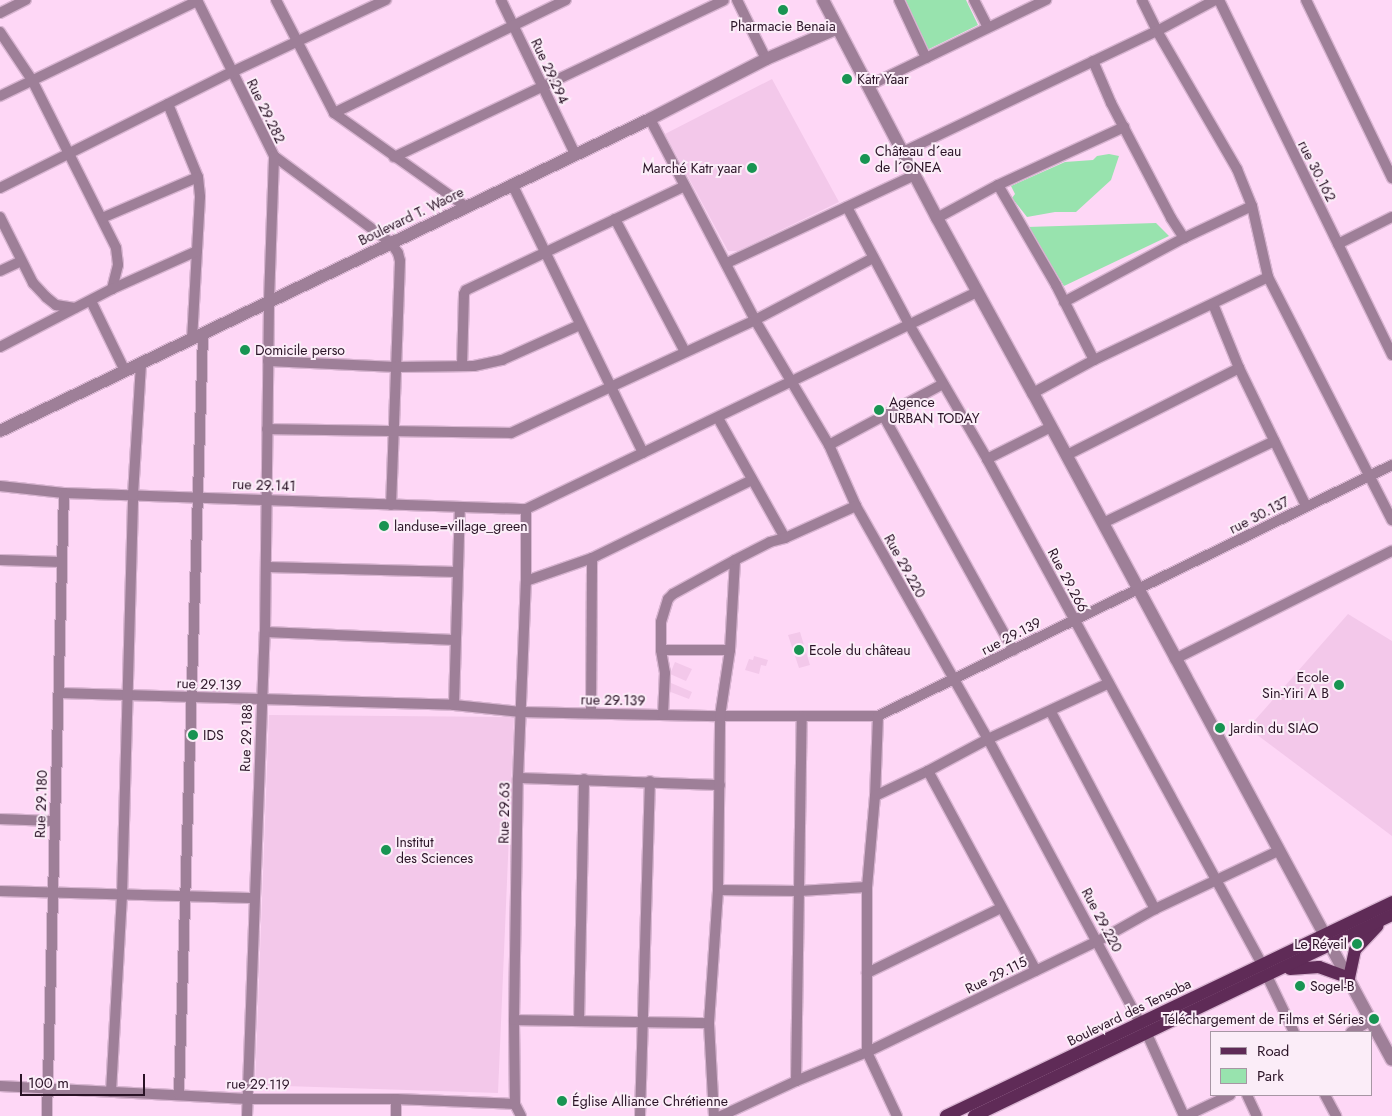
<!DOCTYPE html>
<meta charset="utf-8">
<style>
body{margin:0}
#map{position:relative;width:1392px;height:1116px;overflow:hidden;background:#fed7f6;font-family:Jost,sans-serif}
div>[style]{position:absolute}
.built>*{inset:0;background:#f3c8ea}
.green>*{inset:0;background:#98e3ae}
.roads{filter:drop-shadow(1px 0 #d8b4d1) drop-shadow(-1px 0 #d8b4d1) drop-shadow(0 1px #d8b4d1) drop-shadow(0 -1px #d8b4d1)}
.minor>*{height:10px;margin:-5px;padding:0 5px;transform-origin:5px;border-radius:5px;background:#9e7f98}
.tertiary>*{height:12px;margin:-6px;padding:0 6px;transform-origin:6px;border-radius:6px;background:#9e7f98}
.primary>*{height:12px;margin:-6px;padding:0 6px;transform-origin:6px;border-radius:6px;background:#5f2b57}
.dots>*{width:14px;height:14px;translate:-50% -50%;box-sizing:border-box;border:2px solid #fbedf8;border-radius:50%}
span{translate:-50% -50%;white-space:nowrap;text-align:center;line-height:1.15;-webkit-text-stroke:4px #fbedf8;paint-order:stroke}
.poi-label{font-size:14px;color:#2a1326}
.left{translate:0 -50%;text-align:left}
.right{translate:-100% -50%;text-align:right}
.street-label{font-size:14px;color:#2a1326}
.legend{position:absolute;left:1210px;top:1031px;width:162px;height:65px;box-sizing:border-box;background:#fbedf8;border:1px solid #a796a4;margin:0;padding:6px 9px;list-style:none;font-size:15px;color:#2a1326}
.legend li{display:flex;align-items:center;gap:10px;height:25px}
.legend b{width:25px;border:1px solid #a796a4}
.scale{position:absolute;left:20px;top:1074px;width:125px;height:22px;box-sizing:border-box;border:2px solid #2a1326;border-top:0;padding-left:6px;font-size:15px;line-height:18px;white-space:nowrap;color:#2a1326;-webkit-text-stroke:4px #fbedf8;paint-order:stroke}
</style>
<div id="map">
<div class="built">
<i style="clip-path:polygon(772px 79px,839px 202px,738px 251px,728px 251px,665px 134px)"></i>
<i style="clip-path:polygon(1348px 614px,1392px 641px,1392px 836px,1248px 728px)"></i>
<i style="clip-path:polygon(800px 632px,810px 665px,799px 668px,788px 635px)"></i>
<i style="clip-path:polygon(754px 656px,768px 660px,766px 666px,761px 665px,759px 674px,745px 670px,749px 659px,753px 660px)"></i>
<i style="clip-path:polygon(675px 662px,692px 669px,686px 681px,670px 674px)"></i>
<i style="clip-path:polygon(671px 683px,692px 692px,689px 699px,668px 691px)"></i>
<i style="clip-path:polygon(269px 715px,514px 717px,498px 1093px,255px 1085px)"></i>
</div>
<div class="green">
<i style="clip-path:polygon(902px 0,966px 0,978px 25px,925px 51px)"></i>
<i style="clip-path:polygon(1109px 154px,1119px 156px,1111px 180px,1076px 212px,1055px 212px,1027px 217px,1012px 198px,1015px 194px,1011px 186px,1065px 162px,1093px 160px,1097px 156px)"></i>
<i style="clip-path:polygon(1156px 223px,1169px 236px,1064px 286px,1027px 227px)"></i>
</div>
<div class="roads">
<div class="minor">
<i style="left:197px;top:0;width:174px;rotate:63.7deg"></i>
<i style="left:274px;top:156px;width:146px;rotate:36.6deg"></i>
<i style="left:391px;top:243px;width:12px;rotate:55deg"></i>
<i style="left:398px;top:253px;width:8px;rotate:76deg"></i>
<i style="left:400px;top:261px;width:244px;rotate:92.1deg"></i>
<i style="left:276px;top:0;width:127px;rotate:62.8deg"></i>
<i style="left:334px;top:113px;width:161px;rotate:35.4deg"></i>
<i style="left:501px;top:0;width:171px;rotate:64.3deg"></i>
<i style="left:737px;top:0;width:66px;rotate:63.8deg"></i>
<i style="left:899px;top:0;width:64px;rotate:65deg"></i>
<i style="left:974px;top:0;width:30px;rotate:63deg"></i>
<i style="left:1142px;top:0;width:34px;rotate:64deg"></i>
<i style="left:1157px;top:31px;width:160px;rotate:59.9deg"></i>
<i style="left:1237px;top:169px;width:40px;rotate:68deg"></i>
<i style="left:1252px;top:206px;width:73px;rotate:77.3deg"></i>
<i style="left:1268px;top:277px;width:273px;rotate:63deg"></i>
<i style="left:1219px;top:0;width:395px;rotate:64deg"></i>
<i style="left:1306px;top:0;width:198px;rotate:64.2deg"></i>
<i style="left:0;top:13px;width:29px;rotate:-27deg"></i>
<i style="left:0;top:32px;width:58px;rotate:56.3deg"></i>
<i style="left:32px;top:80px;width:188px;rotate:63.4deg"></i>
<i style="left:116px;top:248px;width:17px;rotate:83deg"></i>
<i style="left:118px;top:265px;width:25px;rotate:104deg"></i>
<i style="left:1093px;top:61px;width:46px;rotate:66.8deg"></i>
<i style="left:1111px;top:103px;width:130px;rotate:62.4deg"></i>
<i style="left:1171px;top:218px;width:24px;rotate:57deg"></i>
<i style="left:868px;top:86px;width:198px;rotate:-25.8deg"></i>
<i style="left:0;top:96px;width:219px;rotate:-25.7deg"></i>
<i style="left:168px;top:104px;width:79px;rotate:67.7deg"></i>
<i style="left:198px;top:177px;width:20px;rotate:84deg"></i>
<i style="left:200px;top:197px;width:141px;rotate:93.2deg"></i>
<i style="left:334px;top:113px;width:258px;rotate:-26deg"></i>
<i style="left:650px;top:119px;width:227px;rotate:62.4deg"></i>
<i style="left:755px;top:320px;width:145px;rotate:59.4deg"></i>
<i style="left:829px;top:445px;width:67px;rotate:66.1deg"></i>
<i style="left:856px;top:506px;width:268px;rotate:60.5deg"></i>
<i style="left:988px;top:739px;width:323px;rotate:61.8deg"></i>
<i style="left:903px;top:152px;width:281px;rotate:-25.5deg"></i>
<i style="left:1157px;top:31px;width:66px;rotate:-28.1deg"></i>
<i style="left:394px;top:157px;width:365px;rotate:-25.4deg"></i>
<i style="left:512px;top:184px;width:299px;rotate:64deg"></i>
<i style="left:998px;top:185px;width:116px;rotate:59.9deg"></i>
<i style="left:1056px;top:285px;width:84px;rotate:63.1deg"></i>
<i style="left:0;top:188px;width:259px;rotate:-26.6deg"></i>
<i style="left:232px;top:72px;width:170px;rotate:-25.1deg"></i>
<i style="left:847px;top:207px;width:135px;rotate:62.1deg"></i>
<i style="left:910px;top:326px;width:154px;rotate:59.9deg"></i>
<i style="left:987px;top:459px;width:577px;rotate:61.44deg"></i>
<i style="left:0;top:217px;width:74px;rotate:63.4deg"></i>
<i style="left:33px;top:283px;width:19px;rotate:47deg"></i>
<i style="left:46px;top:297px;width:13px;rotate:39deg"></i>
<i style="left:56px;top:305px;width:19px;rotate:9deg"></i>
<i style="left:102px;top:218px;width:104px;rotate:-23.1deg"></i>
<i style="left:937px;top:218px;width:69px;rotate:-28.4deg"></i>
<i style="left:998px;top:185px;width:139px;rotate:-24.7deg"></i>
<i style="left:615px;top:219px;width:150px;rotate:62.2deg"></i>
<i style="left:1338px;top:244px;width:60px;rotate:-26.6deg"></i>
<i style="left:727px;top:263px;width:208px;rotate:-25.1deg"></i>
<i style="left:0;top:271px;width:23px;rotate:-25deg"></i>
<i style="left:91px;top:301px;width:78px;rotate:64.1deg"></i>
<i style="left:1064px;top:302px;width:136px;rotate:-28.1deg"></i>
<i style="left:1184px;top:238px;width:75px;rotate:-25.2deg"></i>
<i style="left:1213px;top:304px;width:69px;rotate:67.9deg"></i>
<i style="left:1239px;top:368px;width:153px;rotate:64.1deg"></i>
<i style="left:0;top:347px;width:126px;rotate:-27.4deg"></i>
<i style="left:112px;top:289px;width:93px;rotate:-24.1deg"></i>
<i style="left:268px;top:361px;width:128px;rotate:2.7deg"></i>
<i style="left:396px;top:367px;width:78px;rotate:-0.7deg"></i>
<i style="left:474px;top:366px;width:29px;rotate:-12deg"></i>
<i style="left:502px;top:360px;width:85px;rotate:-24.2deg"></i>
<i style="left:462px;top:366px;width:72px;rotate:-88.4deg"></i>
<i style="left:464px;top:294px;width:4px;rotate:-63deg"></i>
<i style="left:466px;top:290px;width:242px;rotate:-25.4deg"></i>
<i style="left:1033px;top:393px;width:69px;rotate:-28.4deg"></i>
<i style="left:1094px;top:360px;width:193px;rotate:-25.5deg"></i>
<i style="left:883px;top:415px;width:269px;rotate:61deg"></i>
<i style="left:718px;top:418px;width:137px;rotate:60.8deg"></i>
<i style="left:267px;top:429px;width:244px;rotate:0.9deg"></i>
<i style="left:511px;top:433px;width:269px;rotate:-24.8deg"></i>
<i style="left:755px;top:320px;width:133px;rotate:-27.7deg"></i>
<i style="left:829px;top:445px;width:129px;rotate:-28.2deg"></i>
<i style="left:1067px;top:455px;width:193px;rotate:-26.8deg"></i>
<i style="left:987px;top:459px;width:72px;rotate:-26.6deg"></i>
<i style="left:0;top:486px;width:64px;rotate:6.2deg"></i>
<i style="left:64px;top:493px;width:462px;rotate:2deg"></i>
<i style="left:526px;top:509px;width:500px;rotate:-25.69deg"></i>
<i style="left:1103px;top:523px;width:190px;rotate:-25.6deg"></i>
<i style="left:0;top:560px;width:61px;rotate:1.9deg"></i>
<i style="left:267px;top:567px;width:190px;rotate:1.5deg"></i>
<i style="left:526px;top:581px;width:70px;rotate:-19.2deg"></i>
<i style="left:592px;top:558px;width:178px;rotate:-26deg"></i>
<i style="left:265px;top:632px;width:190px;rotate:2.4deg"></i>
<i style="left:661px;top:650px;width:69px"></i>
<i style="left:1175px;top:659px;width:242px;rotate:-26.5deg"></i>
<i style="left:59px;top:693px;width:395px;rotate:1.7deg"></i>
<i style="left:454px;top:705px;width:67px;rotate:6deg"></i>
<i style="left:521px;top:712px;width:199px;rotate:1.2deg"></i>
<i style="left:720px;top:716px;width:158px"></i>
<i style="left:878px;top:716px;width:572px;rotate:-26.03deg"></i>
<i style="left:454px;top:705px;width:197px;rotate:-88.3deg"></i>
<i style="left:1051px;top:712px;width:223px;rotate:62.2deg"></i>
<i style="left:591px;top:713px;width:155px;rotate:-89.6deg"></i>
<i style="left:663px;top:715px;width:42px;rotate:-87.3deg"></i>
<i style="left:665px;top:673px;width:23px;rotate:-100deg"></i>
<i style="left:661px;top:650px;width:28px;rotate:-90deg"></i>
<i style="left:661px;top:622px;width:24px;rotate:-73deg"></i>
<i style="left:668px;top:599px;width:7px;rotate:-45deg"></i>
<i style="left:673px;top:594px;width:71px;rotate:-28.7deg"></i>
<i style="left:878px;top:716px;width:80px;rotate:92.1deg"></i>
<i style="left:875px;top:796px;width:91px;rotate:95deg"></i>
<i style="left:867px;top:887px;width:165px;rotate:90deg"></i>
<i style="left:867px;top:1052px;width:71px;rotate:64.9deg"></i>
<i style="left:928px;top:771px;width:227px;rotate:61.6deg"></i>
<i style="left:518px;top:778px;width:202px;rotate:2deg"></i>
<i style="left:875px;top:796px;width:59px;rotate:-25.3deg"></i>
<i style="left:928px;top:771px;width:68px;rotate:-28.1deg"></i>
<i style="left:988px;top:739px;width:133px;rotate:-24.8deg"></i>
<i style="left:0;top:819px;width:54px;rotate:2.1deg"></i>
<i style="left:718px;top:890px;width:81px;rotate:0.7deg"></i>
<i style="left:799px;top:891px;width:68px;rotate:-3.4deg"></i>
<i style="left:0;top:891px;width:254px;rotate:1.6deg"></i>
<i style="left:867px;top:973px;width:149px;rotate:-25.9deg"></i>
<i style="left:1267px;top:976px;width:62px;rotate:64.3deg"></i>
<i style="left:514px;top:1020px;width:195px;rotate:0.9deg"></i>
<i style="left:579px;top:1021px;width:242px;rotate:-88.8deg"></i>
<i style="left:1351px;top:1032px;width:22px;rotate:-30deg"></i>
<i style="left:1147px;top:1034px;width:90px;rotate:65.7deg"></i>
<i style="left:796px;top:1081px;width:365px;rotate:-89.1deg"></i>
<i style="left:0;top:1086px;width:248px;rotate:3deg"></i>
<i style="left:248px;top:1099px;width:148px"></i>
<i style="left:396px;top:1099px;width:119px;rotate:2.4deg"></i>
<i style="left:111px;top:1092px;width:196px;rotate:-86.8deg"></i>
<i style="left:122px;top:896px;width:401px;rotate:-88.4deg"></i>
<i style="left:133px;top:495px;width:132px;rotate:-86.5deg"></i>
<i style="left:179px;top:1094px;width:761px;rotate:-88.19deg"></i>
<i style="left:1247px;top:1095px;width:23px;rotate:65deg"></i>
<i style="left:1325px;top:1095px;width:24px;rotate:62deg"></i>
<i style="left:47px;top:1116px;width:623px;rotate:-88.44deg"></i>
<i style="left:247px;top:1116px;width:484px;rotate:-87.9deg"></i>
<i style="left:265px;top:632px;width:331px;rotate:-89.3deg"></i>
<i style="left:269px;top:301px;width:145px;rotate:-88deg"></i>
<i style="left:396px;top:1116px;width:17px;rotate:-90deg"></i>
<i style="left:521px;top:1116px;width:13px;rotate:-117deg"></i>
<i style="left:515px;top:1104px;width:84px;rotate:-90.7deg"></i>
<i style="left:514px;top:1020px;width:242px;rotate:-89.1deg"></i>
<i style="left:518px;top:778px;width:197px;rotate:-87.7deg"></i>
<i style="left:526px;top:581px;width:72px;rotate:-90deg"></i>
<i style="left:640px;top:1116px;width:335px;rotate:-88.3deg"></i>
<i style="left:714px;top:1116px;width:93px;rotate:-93.1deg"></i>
<i style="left:709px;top:1023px;width:133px;rotate:-86.1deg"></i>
<i style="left:718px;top:890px;width:174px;rotate:-89.3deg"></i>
<i style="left:720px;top:716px;width:67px;rotate:-81.4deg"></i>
<i style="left:730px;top:650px;width:90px;rotate:-86.8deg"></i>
<i style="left:735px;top:560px;width:39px;rotate:-27deg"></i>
<i style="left:770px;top:542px;width:16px;rotate:-15deg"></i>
<i style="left:785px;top:538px;width:78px;rotate:-24.3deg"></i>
<i style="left:721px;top:1116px;width:83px;rotate:-25deg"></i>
<i style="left:796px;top:1081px;width:77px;rotate:-22.2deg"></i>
<i style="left:867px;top:1052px;width:256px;rotate:-25.7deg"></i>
<i style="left:1098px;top:941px;width:65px;rotate:-29.3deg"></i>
<i style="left:1155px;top:909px;width:136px;rotate:-25.2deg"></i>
<i style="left:1186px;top:1116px;width:49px;rotate:-25.5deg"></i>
</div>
<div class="tertiary">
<i style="left:823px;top:0;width:246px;rotate:62.4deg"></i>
<i style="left:937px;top:218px;width:200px;rotate:61.3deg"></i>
<i style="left:1033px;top:393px;width:757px;rotate:61.71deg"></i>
<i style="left:0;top:431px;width:721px;rotate:-25.64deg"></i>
<i style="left:650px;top:119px;width:131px;rotate:-27.3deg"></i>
<i style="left:766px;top:59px;width:76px;rotate:-23.2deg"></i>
</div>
<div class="primary">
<i style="left:1290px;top:969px;width:29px;rotate:-4deg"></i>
<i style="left:1319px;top:967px;width:32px;rotate:20deg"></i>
<i style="left:1349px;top:978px;width:29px;rotate:-78deg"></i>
<i style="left:1355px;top:950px;width:33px;rotate:-47deg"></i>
<i style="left:946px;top:1116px;width:495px;rotate:-25.6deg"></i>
<i style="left:974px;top:1116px;width:464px;rotate:-25.7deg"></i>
</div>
</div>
<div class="dots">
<i style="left:783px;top:10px;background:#189452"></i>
<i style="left:847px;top:79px;background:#189452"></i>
<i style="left:865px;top:159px;background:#189452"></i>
<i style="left:752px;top:168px;background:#189452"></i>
<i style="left:245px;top:350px;background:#189452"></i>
<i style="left:879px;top:410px;background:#189452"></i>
<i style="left:384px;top:526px;background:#189452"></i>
<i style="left:799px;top:650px;background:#189452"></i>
<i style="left:1339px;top:685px;background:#189452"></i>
<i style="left:1220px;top:728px;background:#189452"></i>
<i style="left:193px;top:735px;background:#189452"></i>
<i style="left:386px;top:850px;background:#189452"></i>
<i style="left:1357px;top:944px;background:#189452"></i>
<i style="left:1300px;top:986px;background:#189452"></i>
<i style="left:1374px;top:1019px;background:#189452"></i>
<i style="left:562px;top:1101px;background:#189452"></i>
</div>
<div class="poi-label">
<span style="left:783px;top:26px">Pharmacie Benaia</span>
<span class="left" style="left:857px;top:79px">Katr Yaar</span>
<span class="left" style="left:875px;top:159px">Château d´eau<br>de l´ONEA</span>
<span class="right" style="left:742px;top:168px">Marché Katr yaar</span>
<span class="left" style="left:255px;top:350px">Domicile perso</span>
<span class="left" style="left:889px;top:410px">Agence<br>URBAN TODAY</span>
<span class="left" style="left:394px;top:526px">landuse=village_green</span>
<span class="left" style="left:809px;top:650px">Ecole du château</span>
<span class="right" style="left:1329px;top:685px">Ecole<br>Sin-Yiri A B</span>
<span class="left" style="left:1230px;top:728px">Jardin du SIAO</span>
<span class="left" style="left:203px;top:735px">IDS</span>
<span class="left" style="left:396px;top:850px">Institut<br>des Sciences</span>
<span class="right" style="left:1347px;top:944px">Le Réveil</span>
<span class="left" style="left:1310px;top:986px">Sogel-B</span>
<span class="right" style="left:1364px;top:1019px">Téléchargement de Films et Séries</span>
<span class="left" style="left:572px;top:1101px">Église Alliance Chrétienne</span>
</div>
<div class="street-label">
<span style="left:550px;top:71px;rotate:65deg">Rue 29.294</span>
<span style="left:266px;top:111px;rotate:64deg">Rue 29.282</span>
<span style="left:1317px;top:171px;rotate:63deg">rue 30.162</span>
<span style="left:411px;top:216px;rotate:-26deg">Boulevard T. Waore</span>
<span style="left:264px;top:485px;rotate:2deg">rue 29.141</span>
<span style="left:1259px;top:515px;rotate:-27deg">rue 30.137</span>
<span style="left:905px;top:566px;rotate:61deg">Rue 29.220</span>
<span style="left:1068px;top:580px;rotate:62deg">Rue 29.266</span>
<span style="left:1011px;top:636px;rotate:-27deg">rue 29.139</span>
<span style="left:209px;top:684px;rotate:2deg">rue 29.139</span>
<span style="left:613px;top:700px;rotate:1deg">rue 29.139</span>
<span style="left:246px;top:738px;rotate:-88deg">Rue 29.188</span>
<span style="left:41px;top:804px;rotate:-88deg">Rue 29.180</span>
<span style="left:504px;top:813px;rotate:-89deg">Rue 29.63</span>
<span style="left:1102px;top:920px;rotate:62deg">Rue 29.220</span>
<span style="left:996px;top:975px;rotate:-26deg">Rue 29.115</span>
<span style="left:1129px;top:1012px;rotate:-26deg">Boulevard des Tensoba</span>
<span style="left:258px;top:1084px;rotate:1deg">rue 29.119</span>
</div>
<ul class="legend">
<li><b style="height:6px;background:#5f2b57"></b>Road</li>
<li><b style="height:14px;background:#98e3ae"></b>Park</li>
</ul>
<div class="scale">100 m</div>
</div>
